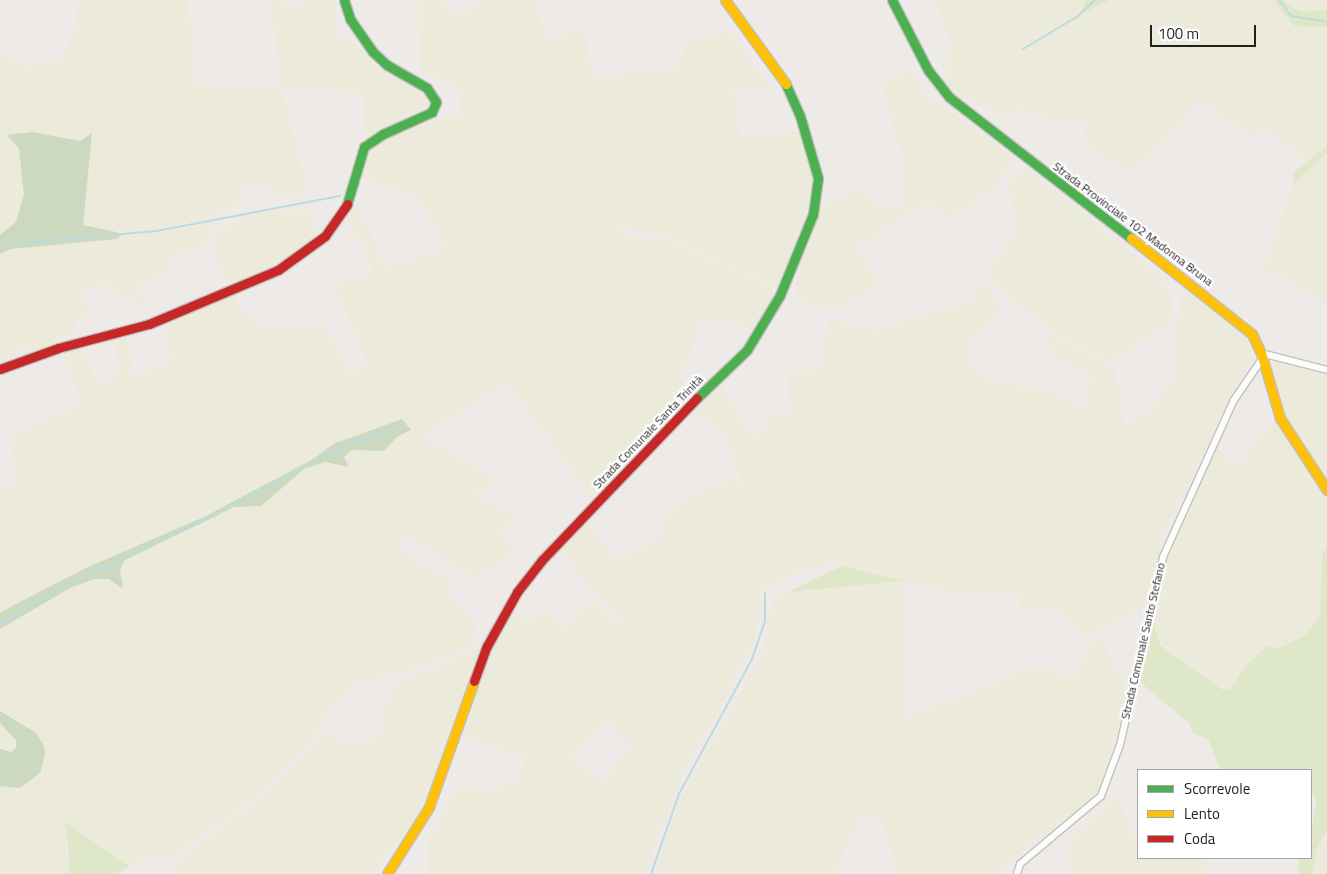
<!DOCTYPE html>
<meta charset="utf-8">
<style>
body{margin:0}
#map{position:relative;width:1327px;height:874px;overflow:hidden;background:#edeae7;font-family:"Titillium Web",sans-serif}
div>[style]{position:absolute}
.farmland>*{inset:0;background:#ecebdb}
.grass>*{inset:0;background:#dee8c8}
.forest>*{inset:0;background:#ccd9be}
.stream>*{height:2px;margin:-1px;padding:0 1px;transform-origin:1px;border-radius:1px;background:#bddbde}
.roads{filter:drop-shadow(1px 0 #c3c1c0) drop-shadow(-1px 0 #c3c1c0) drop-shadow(0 1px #c3c1c0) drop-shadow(0 -1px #c3c1c0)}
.street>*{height:6px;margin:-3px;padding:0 3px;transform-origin:3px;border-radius:3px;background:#fcfcfb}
.fast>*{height:9px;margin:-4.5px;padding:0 4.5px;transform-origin:4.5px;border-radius:4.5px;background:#4caf50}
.slow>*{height:9px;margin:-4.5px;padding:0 4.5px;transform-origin:4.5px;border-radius:4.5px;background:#ffc107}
.jam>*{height:9px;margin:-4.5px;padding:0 4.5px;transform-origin:4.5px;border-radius:4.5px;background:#c62828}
span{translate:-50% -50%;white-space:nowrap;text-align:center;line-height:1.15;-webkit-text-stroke:4.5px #fff;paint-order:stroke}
.street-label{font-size:12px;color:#1f1f1f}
.legend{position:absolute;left:1137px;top:769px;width:175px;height:90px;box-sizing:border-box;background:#fff;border:1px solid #a5a5a5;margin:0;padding:6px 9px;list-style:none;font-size:15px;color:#1f1f1f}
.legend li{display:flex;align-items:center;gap:10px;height:25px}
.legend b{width:25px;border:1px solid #a5a5a5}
.scale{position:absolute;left:1150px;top:25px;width:106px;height:22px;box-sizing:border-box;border:2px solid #1f1f1f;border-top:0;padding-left:6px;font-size:15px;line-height:18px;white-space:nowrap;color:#1f1f1f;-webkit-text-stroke:4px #fff;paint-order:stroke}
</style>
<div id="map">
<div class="farmland">
<i style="clip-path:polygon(79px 0,188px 0,194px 83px,280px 87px,272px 0,281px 0,289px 7px,306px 0,336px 0,335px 21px,340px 36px,358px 47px,378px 68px,425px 92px,432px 101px,432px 107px,367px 137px,363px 129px,364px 99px,360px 94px,281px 87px,308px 195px,271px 193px,267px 186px,255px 181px,245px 186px,241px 197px,229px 209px,181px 225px,172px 227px,166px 224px,163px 232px,208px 224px,213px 231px,203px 245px,177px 255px,163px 274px,138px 286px,146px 305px,119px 295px,112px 287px,101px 284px,84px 289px,81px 295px,91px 316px,75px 320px,79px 332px,53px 338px,54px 345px,32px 352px,20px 345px,12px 357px,0 364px,0 254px,107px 228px,82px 225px,91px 134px,80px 141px,32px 132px,8px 135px,19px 149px,24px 194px,16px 222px,0 235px,0 57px,16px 59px,25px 67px,50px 64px,62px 58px,75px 26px)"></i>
<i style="clip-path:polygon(418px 0,445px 0,447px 14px,478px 10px,477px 0,534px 0,546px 40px,585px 27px,592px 78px,680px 67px,686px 44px,696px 38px,713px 37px,726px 27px,772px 88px,771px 91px,733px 89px,740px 137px,799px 131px,813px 180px,806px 213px,778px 287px,664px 236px,613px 227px,613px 230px,627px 235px,667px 241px,690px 250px,772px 288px,773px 297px,751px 332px,744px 325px,724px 319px,707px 318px,703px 321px,680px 374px,680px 383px,693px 393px,592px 499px,508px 382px,421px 436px,493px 479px,482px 493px,473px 487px,470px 492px,514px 517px,499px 534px,513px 545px,496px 570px,489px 565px,475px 578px,408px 536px,396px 549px,435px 573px,448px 577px,446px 594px,476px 624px,476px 633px,469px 647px,420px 668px,365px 680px,351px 686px,330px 709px,307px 746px,271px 782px,248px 803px,170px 859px,147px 859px,129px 866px,66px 823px,66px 854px,70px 874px,0 874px,0 786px,20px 788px,26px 785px,40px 773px,44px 764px,44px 746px,36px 733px,0 711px,0 629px,70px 588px,94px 579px,109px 579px,123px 589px,120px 570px,125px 560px,234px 507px,261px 505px,304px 469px,325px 462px,345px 468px,348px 467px,344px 457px,351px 450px,374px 452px,411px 430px,402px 419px,333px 444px,315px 458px,204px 517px,88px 567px,3px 611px,0 610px,0 489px,19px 484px,9px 437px,83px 404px,62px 354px,67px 351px,83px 350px,97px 385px,119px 375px,115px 343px,126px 337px,135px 377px,163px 366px,171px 356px,166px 337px,167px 329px,176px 317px,233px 293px,243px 313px,266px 326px,324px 327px,349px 373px,368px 365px,335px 285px,373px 274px,365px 248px,354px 231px,349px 215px,351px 207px,360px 206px,385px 268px,446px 249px,418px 197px,362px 178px,362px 164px,367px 149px,390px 135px,426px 120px,458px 117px,461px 111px,459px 90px,444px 79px,420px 71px)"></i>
<i style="clip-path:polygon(935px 0,1086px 0,1078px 13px,1082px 16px,1110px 0,1273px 0,1294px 26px,1327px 27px,1327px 146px,1305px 162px,1263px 124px,1256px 134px,1249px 135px,1200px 100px,1128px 175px,1090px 145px,1082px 127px,1083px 117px,1057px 122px,1018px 109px,1000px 120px,985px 107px,958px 95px,947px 82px,946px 58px,952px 45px)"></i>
<i style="clip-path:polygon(1283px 0,1327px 0,1327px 9px,1313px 12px,1298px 11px)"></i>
<i style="clip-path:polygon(911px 71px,925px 93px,1011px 156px,1010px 166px,990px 191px,946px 219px,929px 199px,856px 248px,880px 282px,843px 308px,831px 310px,811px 304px,796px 295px,795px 289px,801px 258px,819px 207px,859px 188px,880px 207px,888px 210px,901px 205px,905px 188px,902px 156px,881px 83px)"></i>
<i style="clip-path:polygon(1327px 153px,1327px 305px,1316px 296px,1292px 286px,1294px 279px,1263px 270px,1293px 185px)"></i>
<i style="clip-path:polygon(1022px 168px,1029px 169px,1160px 277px,1168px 286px,1173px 306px,1167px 331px,1160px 330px,1108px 361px,1049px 329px,991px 280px,989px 272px,1009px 242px,1014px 229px,1015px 218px,1008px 185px)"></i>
<i style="clip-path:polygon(299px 210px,311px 212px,315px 238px,282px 262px,253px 276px,236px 282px,224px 276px,213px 248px,220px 231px,245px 217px,270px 211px)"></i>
<i style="clip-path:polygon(evenodd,979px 287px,990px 290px,1002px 305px,986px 328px,969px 342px,969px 362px,977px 375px,1028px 390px,1039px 385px,1069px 402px,1086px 406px,1091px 374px,1064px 364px,1050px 347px,1048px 332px,1115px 369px,1124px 425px,1150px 412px,1172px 380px,1179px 349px,1173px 346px,1182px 294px,1188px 294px,1236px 325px,1252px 349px,1254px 359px,1223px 411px,1185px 495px,1167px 523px,1152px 583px,1140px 609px,1085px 636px,1056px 609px,1034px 608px,1022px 615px,1018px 594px,975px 593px,972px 589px,967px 594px,957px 594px,903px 581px,905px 718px,1041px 665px,1064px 677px,1078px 674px,1093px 642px,1102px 640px,1126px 687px,1122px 712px,1099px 793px,1031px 843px,997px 874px,898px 874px,881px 817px,866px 814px,853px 815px,856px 824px,835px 874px,656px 874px,674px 817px,693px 774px,726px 722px,764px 648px,773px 597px,788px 592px,901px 581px,842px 566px,841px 562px,786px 576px,775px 587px,759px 590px,761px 608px,753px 644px,733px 679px,728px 696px,686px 765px,644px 874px,428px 874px,427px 844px,449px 801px,466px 785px,489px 794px,520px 777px,525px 757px,463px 736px,495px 637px,509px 611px,519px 619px,530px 622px,544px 610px,563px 630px,595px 600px,616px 624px,621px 620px,557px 549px,584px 520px,616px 560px,654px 542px,664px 532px,661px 519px,698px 492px,732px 481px,744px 485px,725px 436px,693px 409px,715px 387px,723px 389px,747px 432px,754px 436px,768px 431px,764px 420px,791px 412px,786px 370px,815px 370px,822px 358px,829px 319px,861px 326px,870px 325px,875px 331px,889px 329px,909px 318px,972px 303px,979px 287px,606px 720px,633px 748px,615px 765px,604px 784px,571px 757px,606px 720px)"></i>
<i style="clip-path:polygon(1276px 363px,1327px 374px,1327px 481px,1282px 413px,1269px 369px)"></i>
<i style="clip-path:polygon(1276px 418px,1327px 495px,1327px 545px,1322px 556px,1320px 616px,1304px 636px,1286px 647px,1277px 649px,1266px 646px,1247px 665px,1230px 689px,1223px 690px,1156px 639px,1155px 628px,1167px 553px,1217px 448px,1238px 467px)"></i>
<i style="clip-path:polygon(484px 644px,435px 786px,410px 831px,386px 853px,371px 874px,179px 874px,174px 863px,255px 802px,304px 756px,324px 729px,337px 742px,366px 746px,385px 725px,382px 705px,404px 677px,449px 662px)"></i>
<i style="clip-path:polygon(0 723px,16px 740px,16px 748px,11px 752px,0 749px)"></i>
<i style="clip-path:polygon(1118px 798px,1138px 846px,1138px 858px,1204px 858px,1207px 874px,1074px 874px,1066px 850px,1068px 844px,1110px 802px)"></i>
<i style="clip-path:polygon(1327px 830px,1327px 874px,1312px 874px,1316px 851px)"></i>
</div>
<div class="grass">
<i style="clip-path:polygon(1086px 0,1110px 0,1078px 16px)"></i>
<i style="clip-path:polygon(1273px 0,1283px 0,1291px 7px,1304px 12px,1327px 9px,1327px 27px,1294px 26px)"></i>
<i style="clip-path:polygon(1327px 146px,1327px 153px,1293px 185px,1293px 173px)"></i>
<i style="clip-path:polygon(1327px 545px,1327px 830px,1316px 851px,1312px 874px,1298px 874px,1299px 858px,1311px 858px,1311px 831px,1316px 807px,1315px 797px,1311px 792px,1311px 770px,1220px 770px,1208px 739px,1192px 733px,1190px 724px,1140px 682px,1157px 610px,1155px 628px,1160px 645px,1223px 690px,1230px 689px,1247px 665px,1267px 646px,1277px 649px,1304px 636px,1320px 616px,1322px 556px)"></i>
<i style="clip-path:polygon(842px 566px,903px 581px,788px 592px)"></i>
<i style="clip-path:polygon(66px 823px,129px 866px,117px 874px,70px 874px)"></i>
</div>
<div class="forest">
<i style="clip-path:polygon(32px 132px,80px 141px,92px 133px,83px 225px,116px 232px,121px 235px,117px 239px,12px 249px,0 254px,0 235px,16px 222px,24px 194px,19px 149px,7px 135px)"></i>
<i style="clip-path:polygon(402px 419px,411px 430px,397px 437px,384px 451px,352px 450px,344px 457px,349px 467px,325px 462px,304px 469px,261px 506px,234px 507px,125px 560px,120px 570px,123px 589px,109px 579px,94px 579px,70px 588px,0 629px,0 613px,12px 606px,88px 567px,204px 517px,315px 458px,333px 444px)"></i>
<i style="clip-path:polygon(0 711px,36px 733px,44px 746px,45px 755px,40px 773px,20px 788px,0 786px,0 749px,11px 752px,16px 748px,16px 740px,0 723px)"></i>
</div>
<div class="stream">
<i style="left:1279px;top:0;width:20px;rotate:53deg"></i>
<i style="left:1291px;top:16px;width:36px;rotate:9deg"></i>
<i style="left:1023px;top:49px;width:64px;rotate:-31deg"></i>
<i style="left:1078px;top:16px;width:23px;rotate:-43deg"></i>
<i style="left:0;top:245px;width:157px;rotate:-5.1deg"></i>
<i style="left:156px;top:231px;width:187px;rotate:-10.8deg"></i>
<i style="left:0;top:624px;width:67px;rotate:-31.6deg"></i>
<i style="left:57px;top:589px;width:173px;rotate:-24.9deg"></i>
<i style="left:214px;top:516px;width:124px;rotate:-29.1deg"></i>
<i style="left:322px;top:456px;width:77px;rotate:-21.3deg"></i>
<i style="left:651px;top:874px;width:85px;rotate:-70.7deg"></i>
<i style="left:679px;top:794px;width:153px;rotate:-61.6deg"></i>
<i style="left:752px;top:659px;width:40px;rotate:-71.1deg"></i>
<i style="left:765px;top:621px;width:28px;rotate:-90deg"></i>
</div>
<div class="roads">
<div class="street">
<i style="left:1261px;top:353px;width:68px;rotate:14.4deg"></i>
<i style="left:1017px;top:874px;width:10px;rotate:-73deg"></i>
<i style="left:1020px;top:864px;width:106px;rotate:-40deg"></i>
<i style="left:1101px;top:796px;width:54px;rotate:-69.6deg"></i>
<i style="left:1120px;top:745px;width:193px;rotate:-77.1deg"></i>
<i style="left:1163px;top:557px;width:172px;rotate:-65.7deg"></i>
<i style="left:1234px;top:400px;width:50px;rotate:-55.7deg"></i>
</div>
<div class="fast">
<i style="left:344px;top:0;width:20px;rotate:72deg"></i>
<i style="left:350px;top:19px;width:40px;rotate:55.1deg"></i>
<i style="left:373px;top:52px;width:19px;rotate:43deg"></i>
<i style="left:387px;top:65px;width:46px;rotate:29.9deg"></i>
<i style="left:427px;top:88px;width:17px;rotate:57deg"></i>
<i style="left:436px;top:102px;width:11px;rotate:112deg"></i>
<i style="left:432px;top:112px;width:54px;rotate:155.8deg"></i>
<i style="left:383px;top:134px;width:23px;rotate:146deg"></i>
<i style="left:364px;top:147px;width:59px;rotate:106.6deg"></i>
<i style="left:892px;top:0;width:79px;rotate:62.8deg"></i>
<i style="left:928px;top:70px;width:34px;rotate:52deg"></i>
<i style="left:949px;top:97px;width:230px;rotate:37.8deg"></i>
<i style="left:697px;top:398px;width:69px;rotate:-43.8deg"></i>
<i style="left:747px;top:350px;width:64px;rotate:-59deg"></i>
<i style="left:780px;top:295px;width:87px;rotate:-67.8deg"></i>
<i style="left:813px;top:214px;width:36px;rotate:-82deg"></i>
<i style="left:818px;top:178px;width:65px;rotate:-106.2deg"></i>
<i style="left:800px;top:116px;width:35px;rotate:-114deg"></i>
</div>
<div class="slow">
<i style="left:725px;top:0;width:104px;rotate:54deg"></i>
<i style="left:1131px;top:238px;width:154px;rotate:38.4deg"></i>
<i style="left:1252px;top:334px;width:21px;rotate:65deg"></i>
<i style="left:1261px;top:353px;width:68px;rotate:73.7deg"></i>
<i style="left:1280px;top:418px;width:86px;rotate:56.9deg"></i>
<i style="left:387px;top:874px;width:79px;rotate:-57.9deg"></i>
<i style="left:429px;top:807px;width:134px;rotate:-70.3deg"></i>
</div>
<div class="jam">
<i style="left:0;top:369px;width:62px;rotate:-19.9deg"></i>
<i style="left:58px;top:348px;width:94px;rotate:-14.8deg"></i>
<i style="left:149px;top:324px;width:140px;rotate:-22.7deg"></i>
<i style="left:278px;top:270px;width:58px;rotate:-35.9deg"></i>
<i style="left:325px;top:236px;width:39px;rotate:-55deg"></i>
<i style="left:474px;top:681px;width:37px;rotate:-70deg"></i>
<i style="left:487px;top:646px;width:62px;rotate:-60.9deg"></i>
<i style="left:517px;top:592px;width:41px;rotate:-52deg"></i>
<i style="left:542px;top:560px;width:224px;rotate:-46.3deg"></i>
</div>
</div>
<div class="street-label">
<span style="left:1133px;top:224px;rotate:37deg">Strada Provinciale 102 Madonna Bruna</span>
<span style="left:648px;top:432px;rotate:-46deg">Strada Comunale Santa Trinità</span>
<span style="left:1143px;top:641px;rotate:-77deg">Strada Comunale Santo Stefano</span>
</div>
<ul class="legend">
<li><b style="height:6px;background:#4caf50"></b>Scorrevole</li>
<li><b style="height:6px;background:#ffc107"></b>Lento</li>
<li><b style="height:6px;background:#c62828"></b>Coda</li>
</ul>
<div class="scale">100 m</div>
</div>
